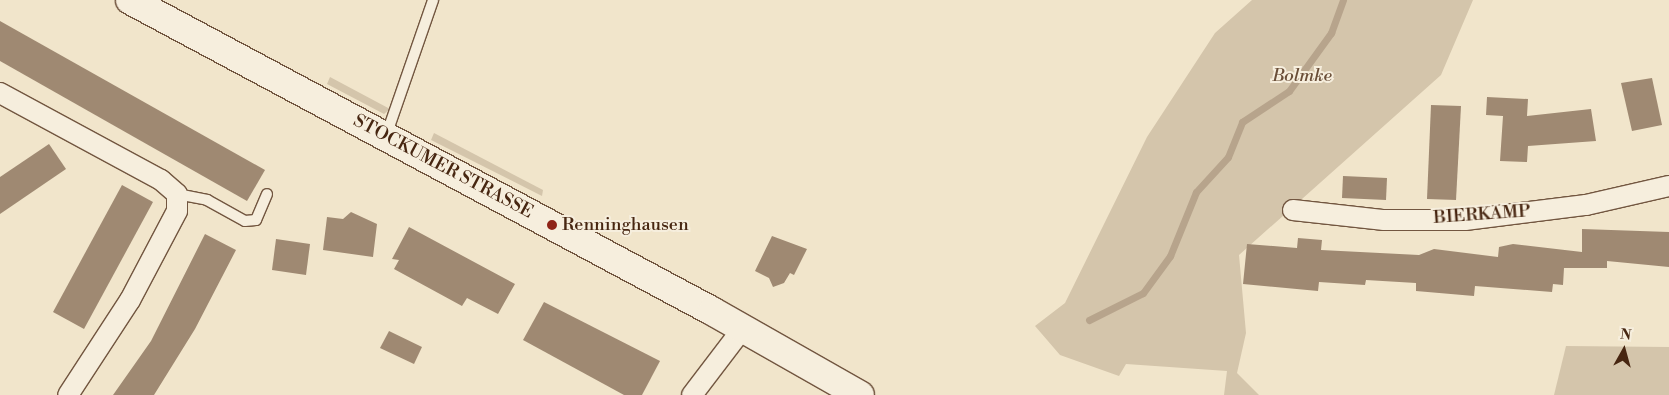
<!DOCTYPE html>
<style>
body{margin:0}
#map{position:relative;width:1669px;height:395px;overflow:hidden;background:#f1e5cb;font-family:"Libre Bodoni",serif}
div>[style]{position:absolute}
.green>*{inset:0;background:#d4c5ab}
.stream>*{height:7px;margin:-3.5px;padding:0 3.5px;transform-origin:3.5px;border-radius:3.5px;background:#b7a48c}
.building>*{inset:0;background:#9f8972}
.roads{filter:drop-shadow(1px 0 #725640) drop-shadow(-1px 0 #725640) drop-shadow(0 1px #725640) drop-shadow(0 -1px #725640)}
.lane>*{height:10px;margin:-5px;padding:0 5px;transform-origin:5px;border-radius:5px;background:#f6eedd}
.street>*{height:20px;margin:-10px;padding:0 10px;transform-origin:10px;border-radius:10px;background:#f6eedd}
.secondary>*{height:28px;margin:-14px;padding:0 14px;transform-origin:14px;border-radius:14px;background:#f6eedd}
.dots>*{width:14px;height:14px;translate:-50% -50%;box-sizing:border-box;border:2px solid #f6eedd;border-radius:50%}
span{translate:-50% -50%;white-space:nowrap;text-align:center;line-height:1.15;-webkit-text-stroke:4px #f6eedd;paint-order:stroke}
.park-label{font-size:18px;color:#6a4e38;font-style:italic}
.street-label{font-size:18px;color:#472611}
.poi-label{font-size:18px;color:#472611}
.left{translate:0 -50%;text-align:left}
.north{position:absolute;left:1599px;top:325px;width:50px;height:50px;-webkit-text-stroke:4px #f6eedd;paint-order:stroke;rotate:7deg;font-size:14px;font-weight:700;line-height:20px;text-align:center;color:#472611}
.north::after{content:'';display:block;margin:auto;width:18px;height:22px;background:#472611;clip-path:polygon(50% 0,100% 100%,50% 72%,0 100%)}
</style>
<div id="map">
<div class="green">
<i style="clip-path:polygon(1252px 0,1473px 0,1441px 75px,1239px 255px,1246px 333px,1237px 373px,1259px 395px,1224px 395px,1227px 371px,1126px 364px,1119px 376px,1060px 355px,1035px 326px,1065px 303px,1147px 137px,1215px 33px)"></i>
<i style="clip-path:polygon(330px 77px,390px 109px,384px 114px,327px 84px)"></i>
<i style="clip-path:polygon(434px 133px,543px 190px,542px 196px,431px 140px)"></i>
<i style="clip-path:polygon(1566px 346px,1669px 347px,1669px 395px,1554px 395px)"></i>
</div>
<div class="stream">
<i style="left:1089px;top:320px;width:60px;rotate:-26.6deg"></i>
<i style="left:1143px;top:293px;width:46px;rotate:-53.9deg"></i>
<i style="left:1170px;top:256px;width:69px;rotate:-67.9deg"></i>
<i style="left:1196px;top:192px;width:47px;rotate:-47.6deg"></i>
<i style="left:1228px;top:157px;width:38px;rotate:-68deg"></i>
<i style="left:1242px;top:122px;width:56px;rotate:-33.4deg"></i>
<i style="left:1289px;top:91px;width:72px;rotate:-54.1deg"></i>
<i style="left:1331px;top:33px;width:35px;rotate:-70deg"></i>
</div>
<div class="building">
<i style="clip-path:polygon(0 21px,265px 170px,247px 201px,0 61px)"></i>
<i style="clip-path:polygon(1652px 78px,1662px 125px,1632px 131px,1621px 83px)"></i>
<i style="clip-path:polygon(1487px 97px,1528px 99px,1527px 116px,1591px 109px,1596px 141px,1528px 146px,1527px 162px,1500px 161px,1503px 116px,1486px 115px)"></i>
<i style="clip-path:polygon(1431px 105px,1461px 106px,1456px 200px,1427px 199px)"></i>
<i style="clip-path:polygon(49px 144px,66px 169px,0 214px,0 177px)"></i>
<i style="clip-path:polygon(1343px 176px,1387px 178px,1386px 200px,1342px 198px)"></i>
<i style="clip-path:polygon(122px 185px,153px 202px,84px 329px,53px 312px)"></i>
<i style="clip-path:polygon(351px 212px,377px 224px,373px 257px,323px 250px,327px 217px,343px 219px)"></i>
<i style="clip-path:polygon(409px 227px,515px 284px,498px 314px,467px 298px,462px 306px,394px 269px,399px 260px,392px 259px)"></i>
<i style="clip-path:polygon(1582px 229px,1669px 232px,1669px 267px,1607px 261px,1607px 268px,1564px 268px,1563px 285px,1553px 284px,1552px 292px,1475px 286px,1474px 296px,1416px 291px,1416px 283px,1366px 280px,1365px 285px,1319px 282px,1318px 291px,1243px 284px,1247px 244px,1297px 248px,1298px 238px,1322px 240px,1321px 250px,1419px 255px,1434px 249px,1498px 257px,1499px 247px,1513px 244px,1582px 252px)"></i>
<i style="clip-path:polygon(205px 234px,236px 250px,195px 329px,154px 395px,113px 395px,151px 341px)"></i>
<i style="clip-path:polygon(772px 236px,807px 249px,794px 275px,790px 273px,784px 283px,773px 287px,769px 278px,755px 271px)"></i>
<i style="clip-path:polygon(276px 239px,310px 244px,306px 275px,272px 270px)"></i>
<i style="clip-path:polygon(544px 302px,660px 361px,642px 395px,624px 395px,523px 340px)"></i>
<i style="clip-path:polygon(389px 331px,422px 347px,414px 364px,380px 348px)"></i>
</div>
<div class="roads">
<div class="lane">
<i style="left:386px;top:136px;width:144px;rotate:-70.9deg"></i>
<i style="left:177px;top:194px;width:31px;rotate:11deg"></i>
<i style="left:207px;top:200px;width:43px;rotate:28.9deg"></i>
<i style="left:245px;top:221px;width:11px;rotate:-5deg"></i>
<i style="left:256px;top:220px;width:28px;rotate:-67deg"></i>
</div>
<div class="street">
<i style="left:0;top:93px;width:183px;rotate:28.4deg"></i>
<i style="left:161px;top:180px;width:21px;rotate:41deg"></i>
<i style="left:177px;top:194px;width:17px;rotate:90deg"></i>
<i style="left:177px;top:211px;width:101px;rotate:117.8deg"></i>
<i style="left:130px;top:300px;width:113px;rotate:123.1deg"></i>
<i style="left:1293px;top:210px;width:92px;rotate:6.3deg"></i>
<i style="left:1384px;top:220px;width:81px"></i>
<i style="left:1465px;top:220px;width:122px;rotate:-7.1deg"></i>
<i style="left:1586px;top:205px;width:85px;rotate:-12.9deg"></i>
<i style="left:692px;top:395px;width:84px;rotate:-52.7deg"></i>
</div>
<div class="secondary">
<i style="left:130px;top:0;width:660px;rotate:28.12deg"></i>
<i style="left:712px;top:311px;width:170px;rotate:29.6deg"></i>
</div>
</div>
<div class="dots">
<i style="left:552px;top:225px;background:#8f2418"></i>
</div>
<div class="park-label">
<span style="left:1302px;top:76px">Bolmke</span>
</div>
<div class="street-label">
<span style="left:443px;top:167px;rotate:28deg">STOCKUMER STRASSE</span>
<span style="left:1482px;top:215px;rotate:-4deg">BIERKAMP</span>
</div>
<div class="poi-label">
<span class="left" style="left:562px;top:225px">Renninghausen</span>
</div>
<div class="north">N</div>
</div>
